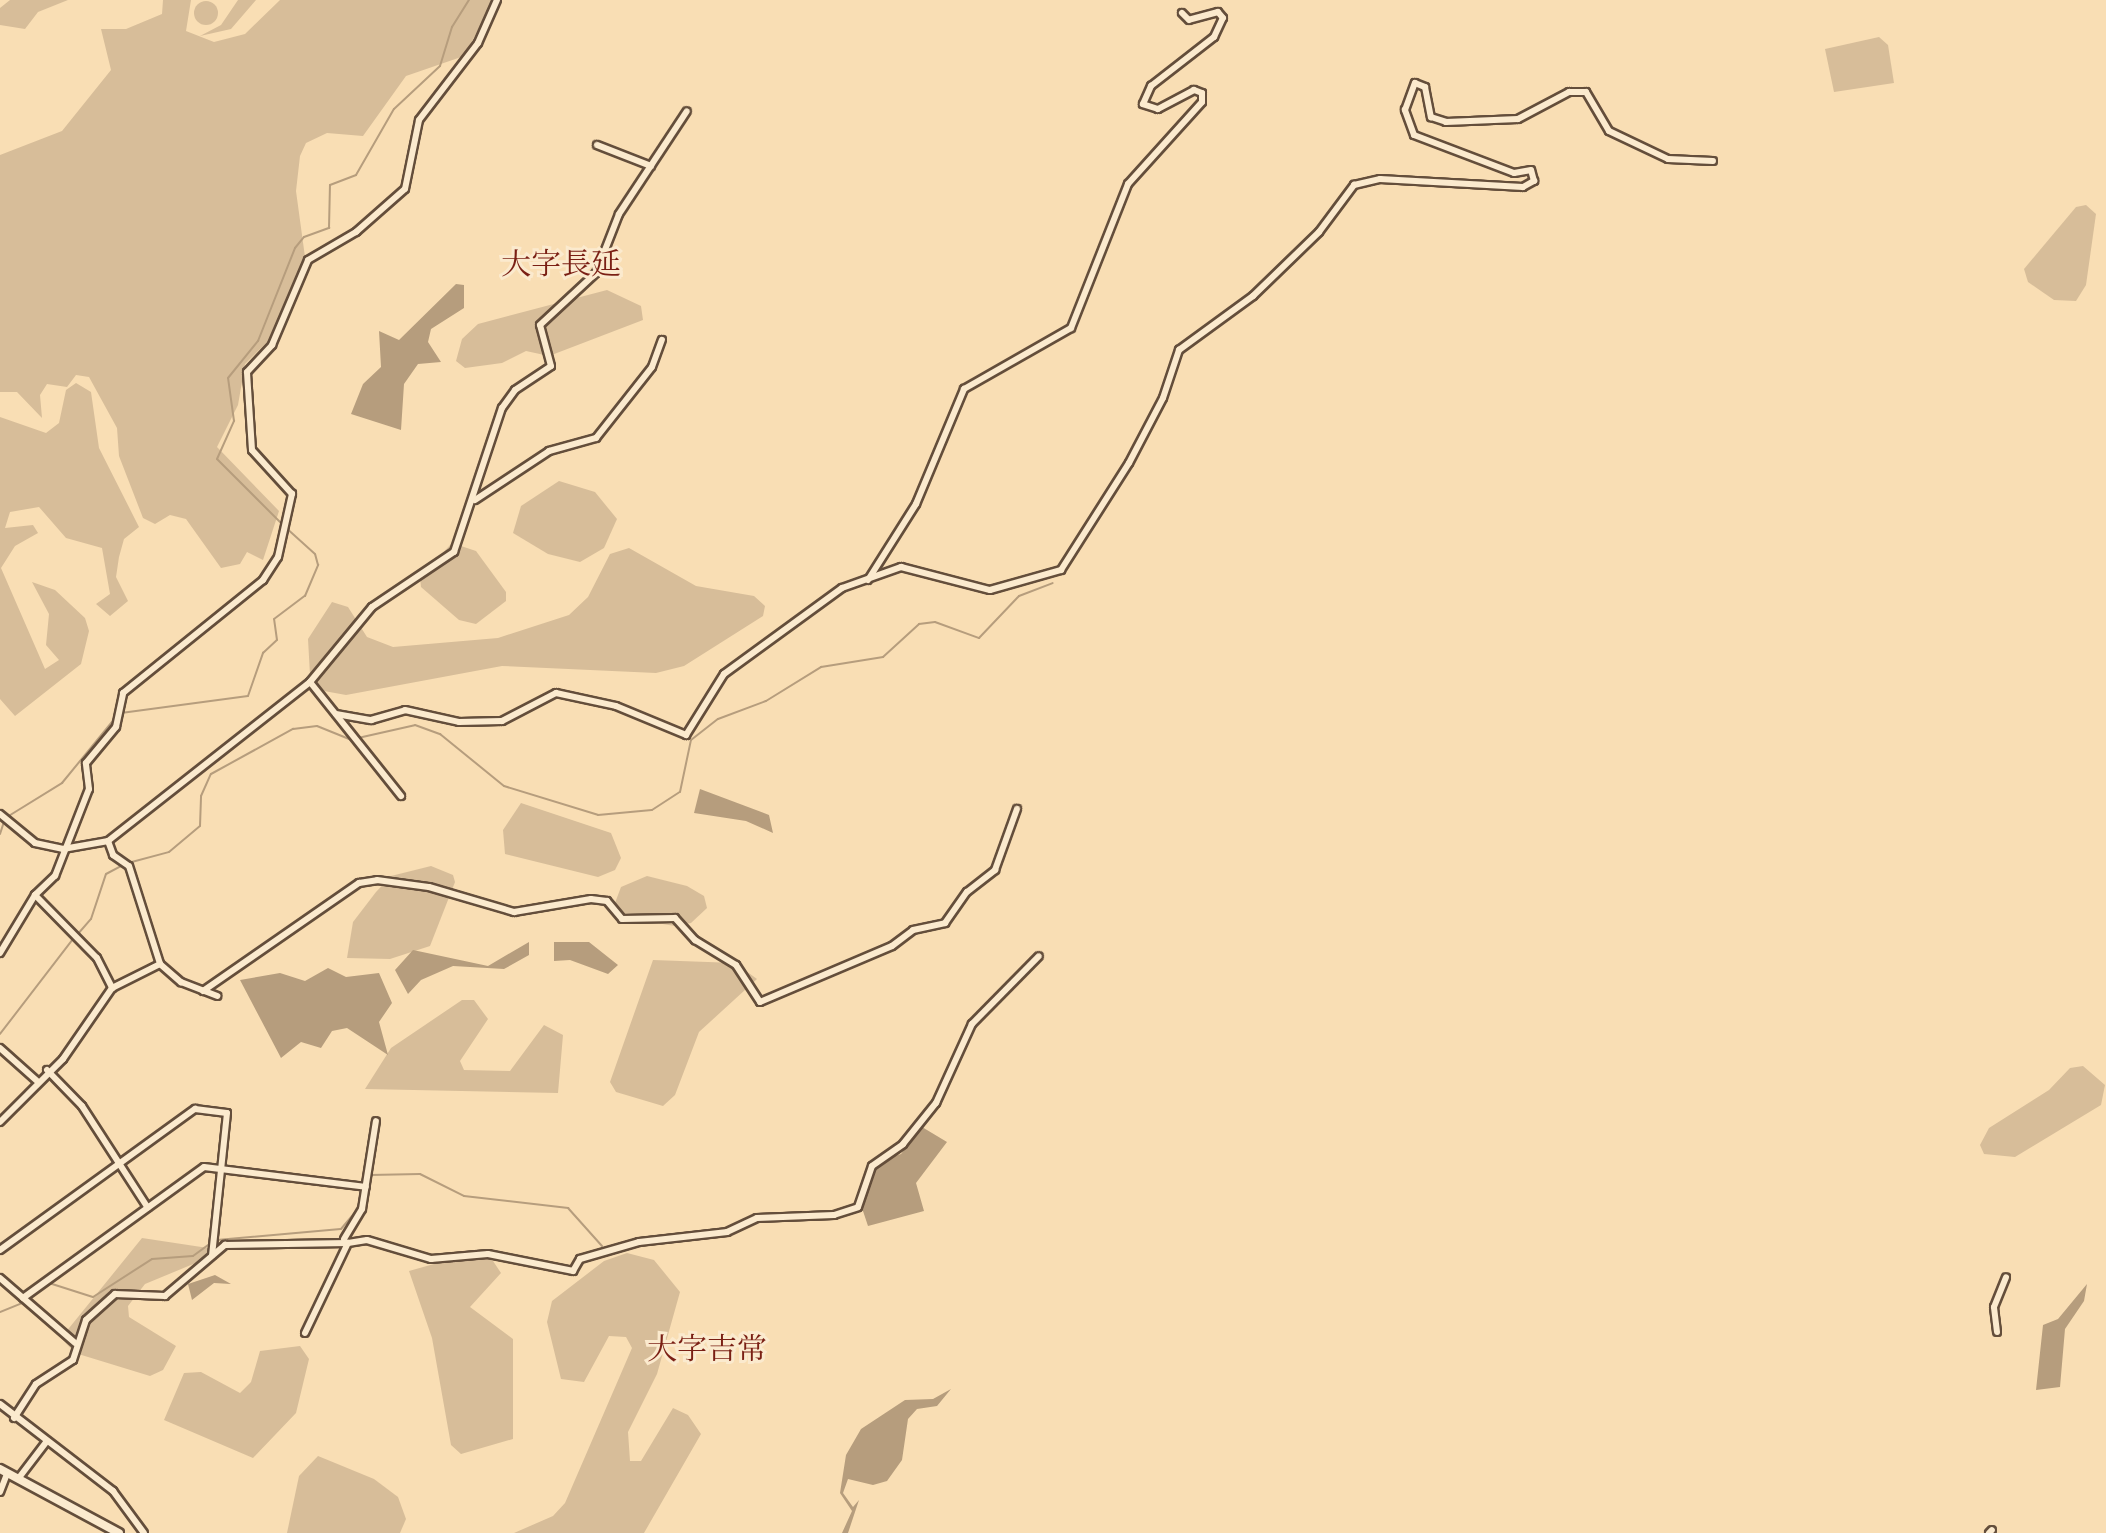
<!DOCTYPE html>
<meta charset="utf-8">
<style>
body{margin:0}
#map{position:relative;width:2106px;height:1533px;overflow:hidden;background:#f9deb4;font-family:"IM FELL French Canon","Noto Serif JP",serif}
div>[style]{position:absolute}
.green>*{inset:0;background:#d7bd99}
.round{border-radius:50%}
.water>*{inset:0;background:#b69d7d}
.stream>*{height:2px;margin:-1px;padding:0 1px;transform-origin:1px;border-radius:1px;background:#b69d7d}
.roads{filter:drop-shadow(2px 0 #644e3b) drop-shadow(-2px 0 #644e3b) drop-shadow(0 2px #644e3b) drop-shadow(0 -2px #644e3b)}
.minor>*{height:6px;margin:-3px;padding:0 3px;transform-origin:3px;border-radius:3px;background:#fbeace}
.tertiary>*{height:8px;margin:-4px;padding:0 4px;transform-origin:4px;border-radius:4px;background:#fbeace}
span{translate:-50% -50%;white-space:nowrap;text-align:center;line-height:1.15;-webkit-text-stroke:6px #fbeace;paint-order:stroke}
.quarter-label{font-size:30px;color:#7a1f14}
</style>
<div id="map">
<div class="green">
<i style="clip-path:polygon(10px 0,68px 0,38px 12px,25px 29px,0 25px,0 8px)"></i>
<i style="clip-path:polygon(163px 0,191px 0,186px 31px,214px 42px,245px 34px,280px 0,494px 0,464px 56px,406px 76px,363px 136px,327px 133px,306px 143px,300px 156px,296px 191px,305px 257px,269px 340px,245px 364px,238px 405px,217px 447px,279px 511px,263px 560px,247px 552px,240px 564px,221px 568px,186px 519px,170px 515px,155px 524px,143px 518px,119px 456px,117px 428px,89px 377px,76px 375px,67px 387px,47px 384px,40px 395px,42px 418px,17px 392px,0 392px,0 155px,62px 131px,111px 70px,101px 29px,126px 29px,162px 14px)"></i>
<i style="clip-path:polygon(238px 0,256px 0,231px 29px,200px 36px,221px 25px)"></i>
<i class="round" style="left:194px;top:1px;width:24px;height:24px"></i>
<i style="clip-path:polygon(1879px 37px,1888px 45px,1894px 83px,1834px 92px,1825px 49px)"></i>
<i style="clip-path:polygon(2086px 205px,2096px 214px,2086px 285px,2076px 301px,2054px 300px,2028px 282px,2024px 269px,2076px 207px)"></i>
<i style="clip-path:polygon(607px 290px,641px 306px,643px 320px,549px 356px,526px 351px,502px 363px,465px 368px,456px 361px,462px 339px,478px 324px)"></i>
<i style="clip-path:polygon(76px 383px,91px 392px,99px 448px,139px 527px,124px 539px,119px 557px,116px 577px,128px 601px,110px 616px,96px 604px,110px 594px,102px 548px,66px 538px,39px 507px,10px 512px,5px 528px,33px 525px,38px 533px,15px 546px,1px 568px,45px 669px,59px 660px,46px 645px,49px 614px,32px 582px,55px 590px,85px 618px,89px 631px,81px 664px,15px 716px,0 699px,0 417px,46px 433px,59px 423px,66px 390px)"></i>
<i style="clip-path:polygon(559px 481px,595px 492px,617px 519px,604px 548px,580px 562px,548px 554px,513px 533px,521px 506px)"></i>
<i style="clip-path:polygon(452px 543px,476px 551px,506px 592px,506px 601px,476px 624px,459px 620px,421px 587px,420px 577px)"></i>
<i style="clip-path:polygon(629px 548px,696px 586px,754px 596px,765px 606px,763px 616px,684px 666px,656px 673px,502px 666px,346px 695px,324px 691px,310px 675px,308px 639px,332px 602px,348px 607px,367px 637px,393px 647px,498px 638px,569px 615px,588px 597px,610px 554px)"></i>
<i style="clip-path:polygon(521px 803px,611px 833px,621px 858px,615px 870px,598px 877px,505px 854px,503px 830px)"></i>
<i style="clip-path:polygon(431px 866px,453px 875px,455px 882px,430px 946px,390px 959px,347px 958px,353px 922px,376px 892px,391px 876px)"></i>
<i style="clip-path:polygon(647px 876px,687px 886px,704px 896px,707px 908px,691px 923px,675px 926px,620px 917px,615px 903px,621px 887px)"></i>
<i style="clip-path:polygon(653px 960px,735px 963px,757px 979px,699px 1032px,675px 1095px,663px 1106px,616px 1092px,610px 1082px)"></i>
<i style="clip-path:polygon(462px 1000px,474px 1000px,488px 1019px,460px 1061px,464px 1070px,510px 1071px,544px 1025px,563px 1035px,558px 1093px,365px 1089px,391px 1048px)"></i>
<i style="clip-path:polygon(2083px 1066px,2105px 1085px,2101px 1105px,2015px 1157px,1984px 1154px,1980px 1145px,1989px 1128px,2049px 1090px,2070px 1068px)"></i>
<i style="clip-path:polygon(142px 1238px,208px 1248px,215px 1255px,145px 1284px,128px 1306px,129px 1317px,176px 1346px,163px 1370px,150px 1376px,75px 1353px,61px 1338px)"></i>
<i style="clip-path:polygon(473px 1253px,493px 1261px,501px 1273px,470px 1307px,513px 1339px,513px 1439px,461px 1454px,451px 1445px,432px 1338px,409px 1271px)"></i>
<i style="clip-path:polygon(627px 1253px,654px 1260px,680px 1292px,657px 1374px,628px 1432px,630px 1461px,641px 1461px,673px 1408px,688px 1415px,701px 1434px,644px 1533px,514px 1533px,553px 1516px,565px 1503px,632px 1348px,626px 1337px,609px 1336px,584px 1382px,561px 1379px,547px 1322px,552px 1301px,604px 1261px)"></i>
<i style="clip-path:polygon(300px 1346px,309px 1359px,296px 1413px,253px 1458px,164px 1420px,184px 1373px,201px 1372px,240px 1393px,251px 1382px,260px 1351px)"></i>
<i style="clip-path:polygon(318px 1456px,374px 1479px,398px 1497px,406px 1519px,400px 1533px,287px 1533px,299px 1476px)"></i>
</div>
<div class="water">
<i style="clip-path:polygon(456px 284px,464px 285px,464px 308px,431px 329px,428px 342px,441px 362px,418px 364px,404px 384px,401px 430px,351px 414px,363px 384px,381px 367px,379px 331px,399px 340px)"></i>
<i style="clip-path:polygon(700px 789px,769px 815px,773px 833px,746px 821px,694px 813px)"></i>
<i style="clip-path:polygon(529px 942px,529px 955px,504px 969px,453px 966px,421px 980px,408px 994px,395px 970px,413px 950px,488px 966px)"></i>
<i style="clip-path:polygon(554px 942px,589px 942px,618px 965px,608px 974px,570px 960px,554px 961px)"></i>
<i style="clip-path:polygon(328px 968px,346px 977px,379px 973px,392px 1003px,379px 1022px,388px 1055px,347px 1028px,332px 1031px,321px 1048px,301px 1042px,281px 1058px,240px 980px,280px 973px,305px 981px)"></i>
<i style="clip-path:polygon(922px 1127px,947px 1142px,916px 1183px,924px 1211px,868px 1226px,862px 1208px,877px 1162px,901px 1154px)"></i>
<i style="clip-path:polygon(215px 1275px,231px 1284px,214px 1283px,192px 1300px,188px 1284px)"></i>
<i style="clip-path:polygon(2087px 1284px,2084px 1301px,2065px 1329px,2060px 1387px,2036px 1390px,2043px 1325px,2058px 1319px)"></i>
<i style="clip-path:polygon(951px 1389px,937px 1406px,917px 1409px,908px 1419px,902px 1460px,887px 1481px,873px 1485px,848px 1479px,843px 1493px,853px 1507px,859px 1500px,848px 1533px,842px 1533px,852px 1511px,840px 1493px,846px 1455px,861px 1429px,905px 1400px,933px 1399px)"></i>
</div>
<div class="stream">
<i style="left:283px;top:525px;width:93px;rotate:-135deg"></i>
<i style="left:217px;top:459px;width:42px;rotate:-65.9deg"></i>
<i style="left:234px;top:421px;width:43px;rotate:-97.9deg"></i>
<i style="left:228px;top:378px;width:48px;rotate:-51deg"></i>
<i style="left:258px;top:341px;width:100px;rotate:-68.3deg"></i>
<i style="left:295px;top:248px;width:14px;rotate:-51deg"></i>
<i style="left:304px;top:237px;width:27px;rotate:-20deg"></i>
<i style="left:329px;top:228px;width:43px;rotate:-88.7deg"></i>
<i style="left:330px;top:185px;width:28px;rotate:-21deg"></i>
<i style="left:356px;top:175px;width:76px;rotate:-60.1deg"></i>
<i style="left:394px;top:109px;width:63px;rotate:-43.1deg"></i>
<i style="left:440px;top:66px;width:41px;rotate:-72.9deg"></i>
<i style="left:452px;top:27px;width:32px;rotate:-58deg"></i>
<i style="left:121px;top:713px;width:128px;rotate:-7.6deg"></i>
<i style="left:248px;top:696px;width:46px;rotate:-70.8deg"></i>
<i style="left:263px;top:653px;width:19px;rotate:-43deg"></i>
<i style="left:277px;top:640px;width:21px;rotate:-98deg"></i>
<i style="left:274px;top:619px;width:39px;rotate:-37deg"></i>
<i style="left:305px;top:596px;width:34px;rotate:-67deg"></i>
<i style="left:318px;top:565px;width:11px;rotate:-105deg"></i>
<i style="left:315px;top:554px;width:38px;rotate:-138deg"></i>
<i style="left:358px;top:738px;width:58px;rotate:-12.8deg"></i>
<i style="left:415px;top:725px;width:27px;rotate:20deg"></i>
<i style="left:440px;top:734px;width:82px;rotate:39.1deg"></i>
<i style="left:504px;top:786px;width:98px;rotate:17.1deg"></i>
<i style="left:598px;top:815px;width:54px;rotate:-5.3deg"></i>
<i style="left:652px;top:810px;width:33px;rotate:-33deg"></i>
<i style="left:680px;top:792px;width:53px;rotate:-78.1deg"></i>
<i style="left:691px;top:740px;width:34px;rotate:-38deg"></i>
<i style="left:718px;top:719px;width:51px;rotate:-20.6deg"></i>
<i style="left:766px;top:701px;width:65px;rotate:-31.7deg"></i>
<i style="left:821px;top:667px;width:63px;rotate:-9.2deg"></i>
<i style="left:883px;top:657px;width:49px;rotate:-42.5deg"></i>
<i style="left:919px;top:624px;width:16px;rotate:-7deg"></i>
<i style="left:935px;top:622px;width:47px;rotate:20deg"></i>
<i style="left:979px;top:638px;width:58px;rotate:-46.4deg"></i>
<i style="left:1019px;top:596px;width:36px;rotate:-21deg"></i>
<i style="left:7px;top:817px;width:65px;rotate:-31.7deg"></i>
<i style="left:62px;top:783px;width:85px;rotate:-50.7deg"></i>
<i style="left:0;top:834px;width:13px;rotate:-72deg"></i>
<i style="left:128px;top:863px;width:42px;rotate:-15deg"></i>
<i style="left:169px;top:852px;width:40px;rotate:-40deg"></i>
<i style="left:200px;top:826px;width:30px;rotate:-88deg"></i>
<i style="left:201px;top:796px;width:24px;rotate:-66deg"></i>
<i style="left:211px;top:774px;width:94px;rotate:-28.8deg"></i>
<i style="left:293px;top:729px;width:24px;rotate:-7deg"></i>
<i style="left:317px;top:726px;width:38px;rotate:22deg"></i>
<i style="left:77px;top:935px;width:21px;rotate:-49deg"></i>
<i style="left:91px;top:919px;width:47px;rotate:-71.6deg"></i>
<i style="left:106px;top:874px;width:19px;rotate:-28deg"></i>
<i style="left:0;top:1034px;width:120px;rotate:-52.5deg"></i>
<i style="left:370px;top:1175px;width:50px;rotate:-1.1deg"></i>
<i style="left:420px;top:1174px;width:49px;rotate:26.6deg"></i>
<i style="left:464px;top:1196px;width:105px;rotate:6.6deg"></i>
<i style="left:568px;top:1208px;width:51px;rotate:48.2deg"></i>
<i style="left:217px;top:1240px;width:124px;rotate:-5.1deg"></i>
<i style="left:341px;top:1229px;width:30px;rotate:-50deg"></i>
<i style="left:49px;top:1283px;width:46px;rotate:17.7deg"></i>
<i style="left:93px;top:1297px;width:70px;rotate:-32.8deg"></i>
<i style="left:152px;top:1259px;width:41px;rotate:-4.2deg"></i>
<i style="left:193px;top:1256px;width:24px;rotate:-36deg"></i>
<i style="left:29px;top:1298px;width:19px;rotate:-39deg"></i>
<i style="left:0;top:1312px;width:27px;rotate:-22deg"></i>
</div>
<div class="roads">
<div class="minor">
<i style="left:597px;top:145px;width:58px;rotate:21.3deg"></i>
<i style="left:475px;top:500px;width:89px;rotate:-33.5deg"></i>
<i style="left:549px;top:451px;width:49px;rotate:-15.5deg"></i>
<i style="left:596px;top:438px;width:90px;rotate:-51.7deg"></i>
<i style="left:652px;top:367px;width:29px;rotate:-70deg"></i>
<i style="left:868px;top:580px;width:90px;rotate:-57.7deg"></i>
<i style="left:916px;top:504px;width:125px;rotate:-67.3deg"></i>
<i style="left:964px;top:389px;width:123px;rotate:-29.7deg"></i>
<i style="left:1071px;top:328px;width:155px;rotate:-68.4deg"></i>
<i style="left:1128px;top:184px;width:110px;rotate:-47.9deg"></i>
<i style="left:1202px;top:102px;width:9px;rotate:-90deg"></i>
<i style="left:1202px;top:93px;width:9px;rotate:-159deg"></i>
<i style="left:1194px;top:90px;width:41px;rotate:152.2deg"></i>
<i style="left:1158px;top:109px;width:16px;rotate:-162deg"></i>
<i style="left:1143px;top:104px;width:20px;rotate:-66deg"></i>
<i style="left:1151px;top:86px;width:80px;rotate:-37.9deg"></i>
<i style="left:1214px;top:37px;width:21px;rotate:-65deg"></i>
<i style="left:1223px;top:18px;width:8px;rotate:-130deg"></i>
<i style="left:1218px;top:12px;width:30px;rotate:165deg"></i>
<i style="left:1189px;top:20px;width:10px;rotate:-135deg"></i>
<i style="left:310px;top:682px;width:146px;rotate:51.4deg"></i>
<i style="left:336px;top:714px;width:36px;rotate:10deg"></i>
<i style="left:371px;top:720px;width:35px;rotate:-16deg"></i>
<i style="left:405px;top:710px;width:55px;rotate:12.5deg"></i>
<i style="left:459px;top:722px;width:43px;rotate:-1.3deg"></i>
<i style="left:502px;top:721px;width:61px;rotate:-27.4deg"></i>
<i style="left:556px;top:693px;width:61px;rotate:12.2deg"></i>
<i style="left:616px;top:706px;width:76px;rotate:22.5deg"></i>
<i style="left:686px;top:735px;width:72px;rotate:-58.1deg"></i>
<i style="left:724px;top:674px;width:146px;rotate:-36.1deg"></i>
<i style="left:842px;top:588px;width:63px;rotate:-19.6deg"></i>
<i style="left:901px;top:567px;width:92px;rotate:14.5deg"></i>
<i style="left:990px;top:590px;width:74px;rotate:-15.7deg"></i>
<i style="left:1061px;top:570px;width:127px;rotate:-57.6deg"></i>
<i style="left:1129px;top:463px;width:73px;rotate:-62.4deg"></i>
<i style="left:1163px;top:398px;width:51px;rotate:-71.6deg"></i>
<i style="left:1179px;top:350px;width:92px;rotate:-36.1deg"></i>
<i style="left:1253px;top:296px;width:92px;rotate:-44.1deg"></i>
<i style="left:1319px;top:232px;width:59px;rotate:-53.3deg"></i>
<i style="left:1354px;top:185px;width:27px;rotate:-13deg"></i>
<i style="left:1380px;top:179px;width:143px;rotate:3.2deg"></i>
<i style="left:1523px;top:187px;width:13px;rotate:-29deg"></i>
<i style="left:1534px;top:181px;width:11px;rotate:-105deg"></i>
<i style="left:1531px;top:170px;width:17px;rotate:170deg"></i>
<i style="left:1514px;top:173px;width:107px;rotate:-159.2deg"></i>
<i style="left:1414px;top:135px;width:27px;rotate:-110deg"></i>
<i style="left:1405px;top:110px;width:29px;rotate:-70deg"></i>
<i style="left:1415px;top:83px;width:11px;rotate:22deg"></i>
<i style="left:1425px;top:87px;width:31px;rotate:79deg"></i>
<i style="left:1431px;top:117px;width:16px;rotate:18deg"></i>
<i style="left:1446px;top:122px;width:72px;rotate:-2.4deg"></i>
<i style="left:1518px;top:119px;width:58px;rotate:-27.9deg"></i>
<i style="left:1569px;top:92px;width:17px"></i>
<i style="left:1586px;top:92px;width:45px;rotate:59.5deg"></i>
<i style="left:1609px;top:131px;width:65px;rotate:25.4deg"></i>
<i style="left:1668px;top:159px;width:45px;rotate:2.5deg"></i>
<i style="left:0;top:814px;width:45px;rotate:39.6deg"></i>
<i style="left:35px;top:843px;width:29px;rotate:12deg"></i>
<i style="left:63px;top:849px;width:46px;rotate:-10.1deg"></i>
<i style="left:108px;top:841px;width:257px;rotate:-38.2deg"></i>
<i style="left:310px;top:682px;width:97px;rotate:-50.4deg"></i>
<i style="left:372px;top:607px;width:99px;rotate:-33.9deg"></i>
<i style="left:454px;top:552px;width:152px;rotate:-71.6deg"></i>
<i style="left:502px;top:408px;width:22px;rotate:-54deg"></i>
<i style="left:515px;top:390px;width:43px;rotate:-33.7deg"></i>
<i style="left:551px;top:366px;width:42px;rotate:-105deg"></i>
<i style="left:540px;top:325px;width:76px;rotate:-42.9deg"></i>
<i style="left:596px;top:273px;width:63px;rotate:-68.7deg"></i>
<i style="left:619px;top:214px;width:123px;rotate:-56.6deg"></i>
<i style="left:108px;top:841px;width:15px;rotate:70deg"></i>
<i style="left:113px;top:855px;width:19px;rotate:35deg"></i>
<i style="left:129px;top:866px;width:103px;rotate:72.4deg"></i>
<i style="left:160px;top:964px;width:28px;rotate:41deg"></i>
<i style="left:181px;top:982px;width:39px;rotate:21deg"></i>
<i style="left:35px;top:895px;width:88px;rotate:45.5deg"></i>
<i style="left:97px;top:958px;width:34px;rotate:63deg"></i>
<i style="left:0;top:953px;width:68px;rotate:-58.9deg"></i>
<i style="left:35px;top:895px;width:28px;rotate:-44deg"></i>
<i style="left:55px;top:876px;width:93px;rotate:-68.7deg"></i>
<i style="left:89px;top:789px;width:26px;rotate:-97deg"></i>
<i style="left:86px;top:763px;width:47px;rotate:-50.2deg"></i>
<i style="left:116px;top:727px;width:35px;rotate:-78deg"></i>
<i style="left:123px;top:693px;width:180px;rotate:-38.9deg"></i>
<i style="left:263px;top:580px;width:27px;rotate:-57deg"></i>
<i style="left:278px;top:557px;width:65px;rotate:-77.5deg"></i>
<i style="left:292px;top:494px;width:59px;rotate:-132.3deg"></i>
<i style="left:252px;top:450px;width:78px;rotate:-93.7deg"></i>
<i style="left:247px;top:372px;width:37px;rotate:-47deg"></i>
<i style="left:272px;top:345px;width:92px;rotate:-67deg"></i>
<i style="left:308px;top:260px;width:56px;rotate:-30.3deg"></i>
<i style="left:356px;top:232px;width:65px;rotate:-41.3deg"></i>
<i style="left:405px;top:189px;width:70px;rotate:-78.5deg"></i>
<i style="left:419px;top:120px;width:97px;rotate:-52.5deg"></i>
<i style="left:478px;top:43px;width:47px;rotate:-66.2deg"></i>
<i style="left:203px;top:991px;width:190px;rotate:-34.7deg"></i>
<i style="left:359px;top:883px;width:18px;rotate:-9deg"></i>
<i style="left:377px;top:880px;width:52px;rotate:7.7deg"></i>
<i style="left:429px;top:887px;width:89px;rotate:16.4deg"></i>
<i style="left:514px;top:912px;width:78px;rotate:-9.6deg"></i>
<i style="left:591px;top:899px;width:16px;rotate:7deg"></i>
<i style="left:607px;top:901px;width:23px;rotate:50deg"></i>
<i style="left:622px;top:919px;width:53px;rotate:-1.1deg"></i>
<i style="left:675px;top:918px;width:30px;rotate:48deg"></i>
<i style="left:695px;top:940px;width:48px;rotate:31.4deg"></i>
<i style="left:736px;top:965px;width:44px;rotate:57deg"></i>
<i style="left:760px;top:1002px;width:143px;rotate:-23deg"></i>
<i style="left:892px;top:946px;width:26px;rotate:-37deg"></i>
<i style="left:913px;top:930px;width:33px;rotate:-12deg"></i>
<i style="left:945px;top:923px;width:38px;rotate:-55deg"></i>
<i style="left:967px;top:892px;width:36px;rotate:-38deg"></i>
<i style="left:995px;top:870px;width:65px;rotate:-70.2deg"></i>
<i style="left:0;top:1048px;width:50px;rotate:41.7deg"></i>
<i style="left:47px;top:1070px;width:50px;rotate:45.8deg"></i>
<i style="left:82px;top:1106px;width:121px;rotate:57.1deg"></i>
<i style="left:0;top:1122px;width:89px;rotate:-45deg"></i>
<i style="left:63px;top:1059px;width:86px;rotate:-55.4deg"></i>
<i style="left:112px;top:988px;width:54px;rotate:-26.6deg"></i>
<i style="left:344px;top:1239px;width:35px;rotate:-59deg"></i>
<i style="left:362px;top:1209px;width:89px;rotate:-81deg"></i>
<i style="left:0;top:1250px;width:241px;rotate:-35.9deg"></i>
<i style="left:195px;top:1109px;width:32px;rotate:7deg"></i>
<i style="left:227px;top:1113px;width:143px;rotate:96deg"></i>
<i style="left:0;top:1278px;width:99px;rotate:40.9deg"></i>
<i style="left:23px;top:1298px;width:223px;rotate:-35.9deg"></i>
<i style="left:204px;top:1167px;width:163px;rotate:7deg"></i>
<i style="left:1997px;top:1332px;width:25px;rotate:-97deg"></i>
<i style="left:1994px;top:1307px;width:32px;rotate:-68deg"></i>
<i style="left:305px;top:1333px;width:100px;rotate:-64.5deg"></i>
<i style="left:348px;top:1243px;width:19px;rotate:-9deg"></i>
<i style="left:367px;top:1240px;width:67px;rotate:16.5deg"></i>
<i style="left:431px;top:1259px;width:57px;rotate:-5deg"></i>
<i style="left:488px;top:1254px;width:87px;rotate:11.3deg"></i>
<i style="left:573px;top:1271px;width:14px;rotate:-60deg"></i>
<i style="left:580px;top:1259px;width:61px;rotate:-16.1deg"></i>
<i style="left:639px;top:1242px;width:89px;rotate:-6.5deg"></i>
<i style="left:727px;top:1232px;width:33px;rotate:-25deg"></i>
<i style="left:757px;top:1218px;width:77px;rotate:-2.2deg"></i>
<i style="left:834px;top:1215px;width:25px;rotate:-18deg"></i>
<i style="left:858px;top:1207px;width:43px;rotate:-71.1deg"></i>
<i style="left:872px;top:1166px;width:38px;rotate:-35deg"></i>
<i style="left:903px;top:1144px;width:53px;rotate:-51.2deg"></i>
<i style="left:936px;top:1103px;width:87px;rotate:-65.5deg"></i>
<i style="left:972px;top:1024px;width:95px;rotate:-45.4deg"></i>
<i style="left:0;top:1404px;width:143px;rotate:37.6deg"></i>
<i style="left:113px;top:1491px;width:52px;rotate:53.6deg"></i>
<i style="left:14px;top:1418px;width:40px;rotate:-57.1deg"></i>
<i style="left:36px;top:1384px;width:44px;rotate:-33deg"></i>
<i style="left:73px;top:1360px;width:42px;rotate:-72deg"></i>
<i style="left:86px;top:1320px;width:39px;rotate:-42deg"></i>
<i style="left:115px;top:1294px;width:50px;rotate:2.3deg"></i>
<i style="left:165px;top:1296px;width:79px;rotate:-40.4deg"></i>
<i style="left:225px;top:1245px;width:123px;rotate:-0.9deg"></i>
<i style="left:18px;top:1479px;width:48px;rotate:-52.7deg"></i>
<i style="left:0;top:1492px;width:19px;rotate:-69deg"></i>
<i style="left:1989px;top:1533px;width:4px;rotate:-45deg"></i>
</div>
<div class="tertiary">
<i style="left:0;top:1469px;width:135px;rotate:28.3deg"></i>
</div>
</div>
<div class="quarter-label">
<span style="left:561px;top:265px">大字長延</span>
<span style="left:707px;top:1350px">大字吉常</span>
</div>
</div>
